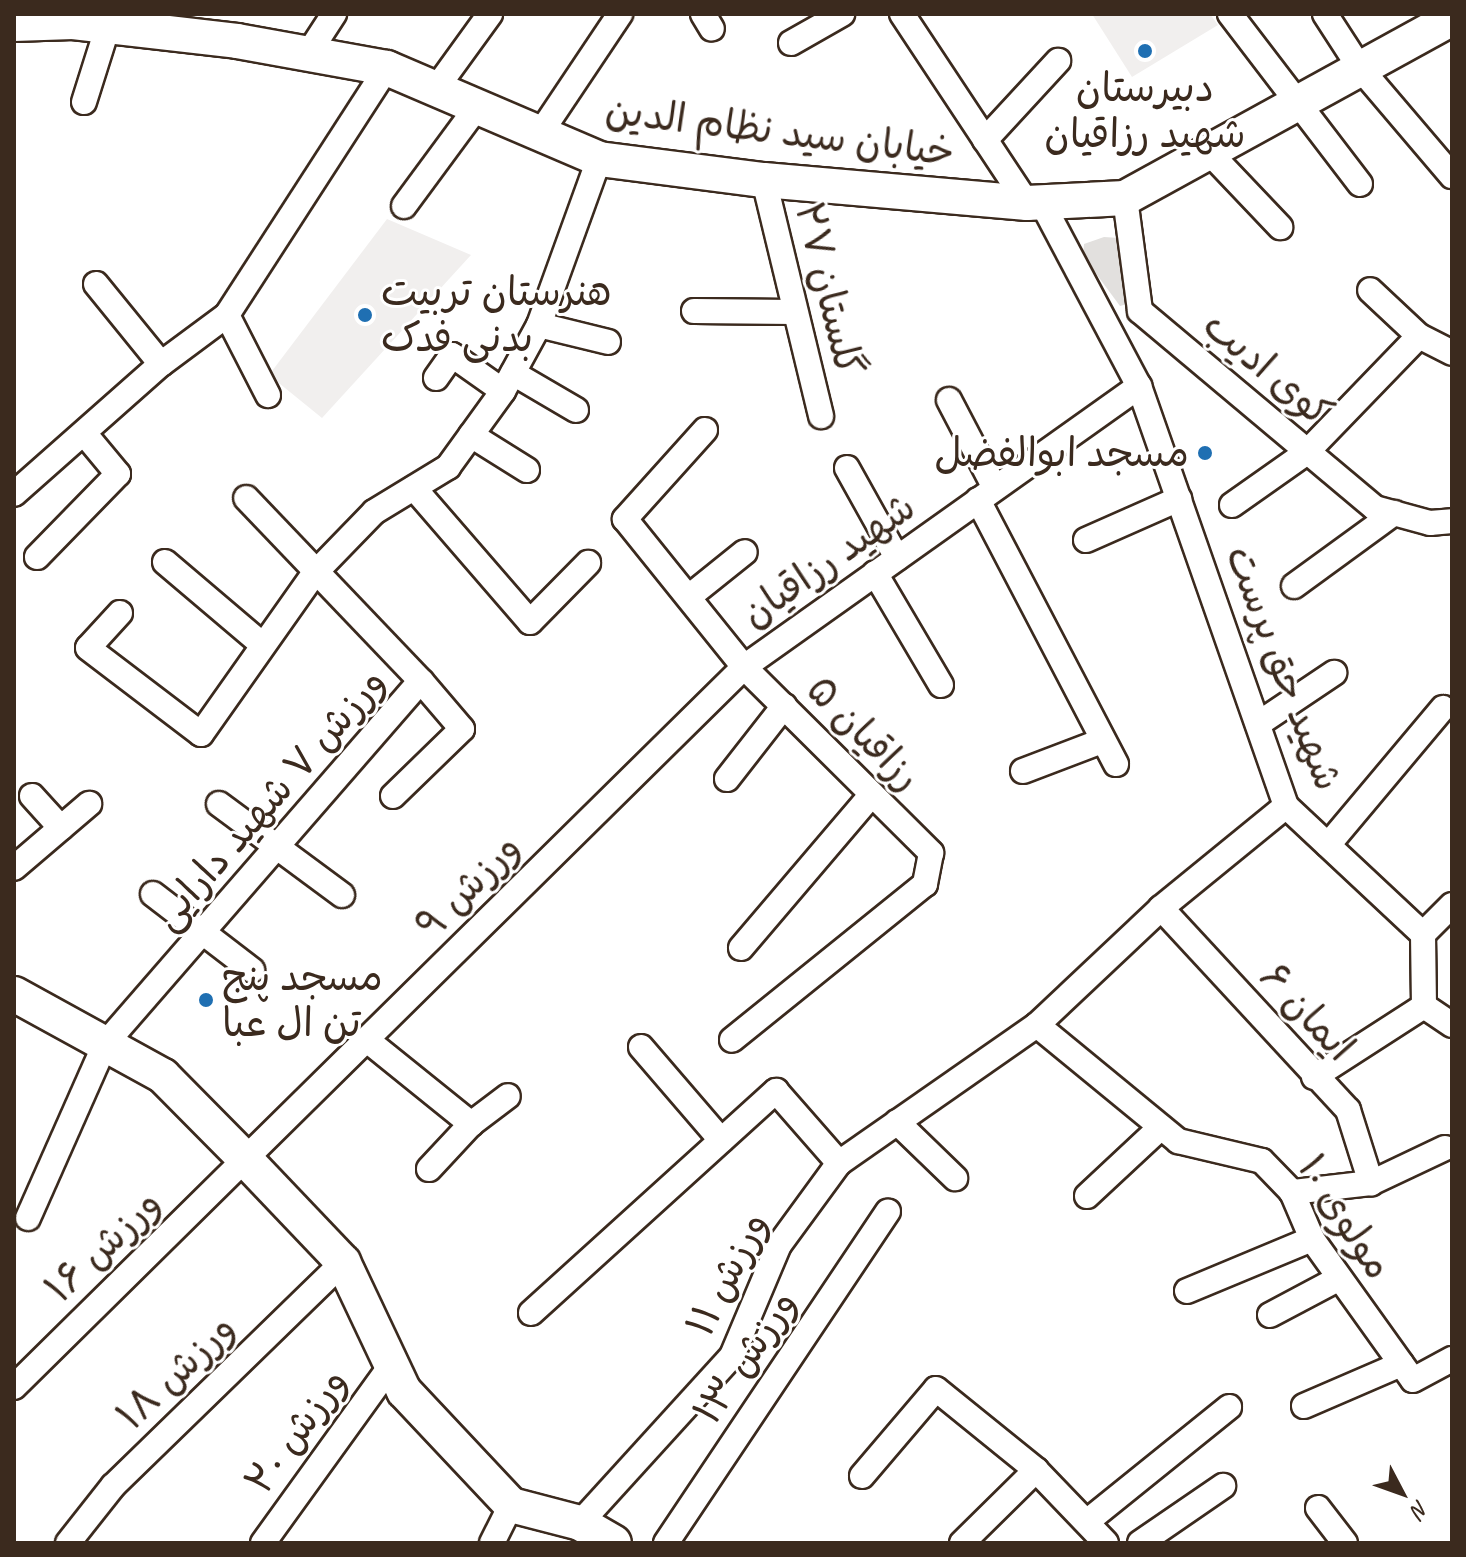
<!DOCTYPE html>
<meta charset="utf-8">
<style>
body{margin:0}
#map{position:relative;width:1466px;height:1557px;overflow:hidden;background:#fff;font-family:Caveat,"Playpen Sans Arabic",sans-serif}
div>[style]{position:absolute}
.built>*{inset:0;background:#f1efee}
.green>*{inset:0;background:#e2e0de}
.roads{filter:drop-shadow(2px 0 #3b2a1e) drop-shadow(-2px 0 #3b2a1e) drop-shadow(0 2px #3b2a1e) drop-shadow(0 -2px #3b2a1e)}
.street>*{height:24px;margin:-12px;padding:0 12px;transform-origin:12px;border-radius:12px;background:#fff}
.secondary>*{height:34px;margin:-17px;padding:0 17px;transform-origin:17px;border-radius:17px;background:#fff}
.dots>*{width:22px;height:22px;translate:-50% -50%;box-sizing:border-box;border:4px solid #fff;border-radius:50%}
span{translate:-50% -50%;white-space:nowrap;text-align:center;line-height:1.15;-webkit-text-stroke:6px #fff;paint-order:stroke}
.poi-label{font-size:40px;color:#3b2a1e}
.left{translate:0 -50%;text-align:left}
.right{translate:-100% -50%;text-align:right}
.street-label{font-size:40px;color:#3b2a1e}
.frame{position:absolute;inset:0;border:16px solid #3b2a1e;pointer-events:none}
.north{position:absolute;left:1362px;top:1453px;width:80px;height:80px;-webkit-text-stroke:6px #fff;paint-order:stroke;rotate:131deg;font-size:22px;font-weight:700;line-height:32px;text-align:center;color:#3b2a1e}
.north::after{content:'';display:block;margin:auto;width:28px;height:36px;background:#3b2a1e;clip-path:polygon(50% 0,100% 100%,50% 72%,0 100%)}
</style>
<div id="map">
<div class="built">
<i style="clip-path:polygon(1092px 14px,1210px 14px,1218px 25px,1132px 77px)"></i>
<i style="clip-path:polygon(387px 219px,471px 255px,322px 418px,269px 375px)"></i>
</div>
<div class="green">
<i style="clip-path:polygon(1104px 237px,1119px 238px,1127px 304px,1120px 306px,1083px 256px,1084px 244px)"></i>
</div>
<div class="roads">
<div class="street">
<i style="left:703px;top:14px;width:17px;rotate:59deg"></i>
<i style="left:902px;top:14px;width:227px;rotate:56.5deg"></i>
<i style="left:1230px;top:14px;width:214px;rotate:52.6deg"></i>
<i style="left:1325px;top:14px;width:64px;rotate:57.1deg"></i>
<i style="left:1360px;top:68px;width:142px;rotate:49.6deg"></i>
<i style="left:791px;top:43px;width:59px;rotate:-29.6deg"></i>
<i style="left:308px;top:54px;width:48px;rotate:-57deg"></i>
<i style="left:435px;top:90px;width:94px;rotate:-54.1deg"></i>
<i style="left:84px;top:102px;width:80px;rotate:-72.5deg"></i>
<i style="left:539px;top:135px;width:146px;rotate:-56.2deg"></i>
<i style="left:985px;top:140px;width:108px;rotate:-47.3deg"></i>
<i style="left:1206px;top:149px;width:108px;rotate:46.5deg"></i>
<i style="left:764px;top:180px;width:243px;rotate:76.4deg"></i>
<i style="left:1125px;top:198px;width:114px;rotate:82.4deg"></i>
<i style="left:1140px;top:311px;width:307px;rotate:40deg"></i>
<i style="left:1375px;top:508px;width:57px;rotate:15.3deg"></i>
<i style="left:1430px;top:523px;width:22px;rotate:-5deg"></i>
<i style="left:1042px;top:203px;width:207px;rotate:62.1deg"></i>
<i style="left:1139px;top:386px;width:445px;rotate:70.7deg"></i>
<i style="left:1286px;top:806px;width:187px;rotate:43.1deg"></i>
<i style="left:404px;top:206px;width:123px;rotate:-53.6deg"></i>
<i style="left:96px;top:284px;width:103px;rotate:50.9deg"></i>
<i style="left:694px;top:311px;width:100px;rotate:0.6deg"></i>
<i style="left:227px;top:315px;width:90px;rotate:62.9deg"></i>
<i style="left:539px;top:325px;width:71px;rotate:13.8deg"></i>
<i style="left:1419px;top:336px;width:37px;rotate:27deg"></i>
<i style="left:513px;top:373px;width:73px;rotate:30.4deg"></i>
<i style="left:436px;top:378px;width:28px;rotate:-55deg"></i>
<i style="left:452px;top:355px;width:62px;rotate:35.2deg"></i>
<i style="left:949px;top:400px;width:99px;rotate:62.4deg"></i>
<i style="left:705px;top:430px;width:120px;rotate:132deg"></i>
<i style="left:625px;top:519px;width:190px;rotate:51.2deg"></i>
<i style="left:744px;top:667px;width:264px;rotate:44.8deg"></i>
<i style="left:931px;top:853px;width:32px;rotate:101deg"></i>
<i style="left:925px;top:884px;width:248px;rotate:141.1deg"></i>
<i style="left:471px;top:435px;width:66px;rotate:32deg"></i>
<i style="left:847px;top:468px;width:103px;rotate:60.9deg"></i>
<i style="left:414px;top:488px;width:177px;rotate:49.1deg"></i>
<i style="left:530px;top:622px;width:83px;rotate:-45.5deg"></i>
<i style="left:14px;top:494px;width:196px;rotate:-41.5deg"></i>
<i style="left:161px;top:364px;width:82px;rotate:-36.6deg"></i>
<i style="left:227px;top:315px;width:294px;rotate:-57.1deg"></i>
<i style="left:978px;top:500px;width:298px;rotate:62.4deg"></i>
<i style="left:1232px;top:505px;width:92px;rotate:-35.2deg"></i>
<i style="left:1307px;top:452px;width:161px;rotate:-46deg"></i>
<i style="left:1419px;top:336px;width:67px;rotate:-136.8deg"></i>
<i style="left:1086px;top:540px;width:102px;rotate:-23.8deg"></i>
<i style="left:37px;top:557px;width:116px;rotate:-45.7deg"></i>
<i style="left:118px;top:474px;width:53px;rotate:-129.7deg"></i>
<i style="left:165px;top:562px;width:128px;rotate:40.3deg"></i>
<i style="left:875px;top:573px;width:130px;rotate:59.5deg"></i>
<i style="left:1294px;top:586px;width:124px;rotate:-36.1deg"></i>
<i style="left:690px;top:596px;width:70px;rotate:-38.7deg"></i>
<i style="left:120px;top:613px;width:47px;rotate:132.4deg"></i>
<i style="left:88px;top:648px;width:142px;rotate:37.3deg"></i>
<i style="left:201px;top:734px;width:196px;rotate:-54.8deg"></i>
<i style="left:314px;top:574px;width:86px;rotate:-45.9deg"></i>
<i style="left:374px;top:512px;width:87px;rotate:-31.3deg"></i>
<i style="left:448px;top:467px;width:94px;rotate:-54.1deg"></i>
<i style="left:503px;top:391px;width:75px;rotate:-61.4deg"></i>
<i style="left:539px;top:325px;width:177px;rotate:-70.1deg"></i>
<i style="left:1258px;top:724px;width:92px;rotate:-33.9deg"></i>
<i style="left:1023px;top:771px;width:85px;rotate:-20.8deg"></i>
<i style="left:727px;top:779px;width:93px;rotate:-52deg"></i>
<i style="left:32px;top:796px;width:43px;rotate:47.8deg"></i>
<i style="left:393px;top:796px;width:96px;rotate:-44.2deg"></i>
<i style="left:462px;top:729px;width:63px;rotate:-130.5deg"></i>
<i style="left:219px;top:804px;width:153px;rotate:36.5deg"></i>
<i style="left:1328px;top:845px;width:179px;rotate:-50deg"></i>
<i style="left:14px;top:868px;width:99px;rotate:-40.5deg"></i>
<i style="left:153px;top:894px;width:125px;rotate:37.5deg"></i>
<i style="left:1161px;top:908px;width:275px;rotate:47.2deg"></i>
<i style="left:1348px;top:1110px;width:77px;rotate:72.5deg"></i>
<i style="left:1371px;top:1183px;width:80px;rotate:173.5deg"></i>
<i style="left:1423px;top:934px;width:41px;rotate:-45deg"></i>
<i style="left:741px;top:948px;width:202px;rotate:-49.6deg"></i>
<i style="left:1424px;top:1006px;width:34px;rotate:34deg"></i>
<i style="left:1037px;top:1025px;width:183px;rotate:39.4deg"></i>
<i style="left:1178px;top:1141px;width:86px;rotate:13.4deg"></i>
<i style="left:1262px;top:1161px;width:43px;rotate:45.9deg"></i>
<i style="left:1292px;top:1192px;width:51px;rotate:66.9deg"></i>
<i style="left:1312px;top:1239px;width:173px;rotate:54.4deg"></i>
<i style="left:1413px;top:1380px;width:44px;rotate:-28.3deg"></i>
<i style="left:367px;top:1040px;width:134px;rotate:38.9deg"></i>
<i style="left:641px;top:1047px;width:123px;rotate:49.3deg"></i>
<i style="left:1314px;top:1077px;width:131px;rotate:-32.8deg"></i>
<i style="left:1424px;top:1006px;width:72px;rotate:-90.8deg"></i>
<i style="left:897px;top:1122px;width:81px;rotate:44deg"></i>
<i style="left:429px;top:1169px;width:62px;rotate:-47deg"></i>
<i style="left:471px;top:1124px;width:46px;rotate:-37.1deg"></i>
<i style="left:1371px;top:1183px;width:82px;rotate:-25.3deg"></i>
<i style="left:1087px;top:1196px;width:101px;rotate:-43deg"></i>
<i style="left:28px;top:1218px;width:190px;rotate:-66.1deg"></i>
<i style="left:105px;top:1044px;width:481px;rotate:-49deg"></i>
<i style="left:421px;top:681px;width:253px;rotate:-133.7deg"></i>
<i style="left:1187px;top:1291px;width:135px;rotate:-22.6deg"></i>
<i style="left:531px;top:1313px;width:331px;rotate:-42.2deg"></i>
<i style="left:776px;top:1091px;width:96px;rotate:48.8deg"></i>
<i style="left:1270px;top:1315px;width:77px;rotate:-27.9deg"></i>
<i style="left:14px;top:1387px;width:1025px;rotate:-44.6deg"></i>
<i style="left:744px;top:667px;width:485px;rotate:-35.4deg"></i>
<i style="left:1304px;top:1406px;width:106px;rotate:-23.4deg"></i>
<i style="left:862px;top:1476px;width:114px;rotate:-49.6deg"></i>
<i style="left:936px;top:1389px;width:129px;rotate:39deg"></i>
<i style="left:1036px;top:1470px;width:101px;rotate:46.2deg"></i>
<i style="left:1318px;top:1508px;width:44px;rotate:52.4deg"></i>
<i style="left:1089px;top:1520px;width:180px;rotate:-38.9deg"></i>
<i style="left:580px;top:1523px;width:226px;rotate:-47.7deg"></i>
<i style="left:732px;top:1356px;width:121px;rotate:-67.1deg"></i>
<i style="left:779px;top:1245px;width:102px;rotate:-53.8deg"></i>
<i style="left:839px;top:1163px;width:241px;rotate:-34.9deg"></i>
<i style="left:1037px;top:1025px;width:170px;rotate:-43.3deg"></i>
<i style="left:1161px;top:908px;width:161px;rotate:-39.2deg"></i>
<i style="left:68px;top:1543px;width:73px;rotate:-51.7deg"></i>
<i style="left:113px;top:1486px;width:321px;rotate:-44.2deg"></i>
<i style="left:263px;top:1543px;width:221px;rotate:-54.2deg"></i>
<i style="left:492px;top:1543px;width:42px;rotate:-63.4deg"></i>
<i style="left:666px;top:1543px;width:399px;rotate:-56.2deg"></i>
<i style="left:962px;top:1543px;width:104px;rotate:-44.6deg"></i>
<i style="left:1140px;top:1543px;width:101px;rotate:-34.5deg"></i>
</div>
<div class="secondary">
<i style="left:14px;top:24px;width:59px;rotate:-1.9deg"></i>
<i style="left:73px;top:22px;width:165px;rotate:6.6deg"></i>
<i style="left:237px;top:41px;width:152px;rotate:10.2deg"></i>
<i style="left:387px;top:68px;width:231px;rotate:23.2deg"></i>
<i style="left:599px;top:159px;width:166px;rotate:7.3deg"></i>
<i style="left:764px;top:180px;width:264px;rotate:5deg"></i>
<i style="left:1027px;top:203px;width:98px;rotate:-2.9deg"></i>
<i style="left:1125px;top:198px;width:373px;rotate:-28.8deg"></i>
<i style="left:14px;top:994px;width:170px;rotate:28.8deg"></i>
<i style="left:163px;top:1076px;width:118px;rotate:45.3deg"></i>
<i style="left:246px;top:1160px;width:141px;rotate:46.4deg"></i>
<i style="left:343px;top:1262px;width:143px;rotate:64.7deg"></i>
<i style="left:404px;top:1391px;width:156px;rotate:46.8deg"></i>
<i style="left:511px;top:1505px;width:71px;rotate:14.6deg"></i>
<i style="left:580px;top:1523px;width:39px;rotate:30deg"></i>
</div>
</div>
<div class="dots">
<i style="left:1145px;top:51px;background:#1f6fb2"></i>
<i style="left:365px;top:315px;background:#1f6fb2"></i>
<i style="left:1205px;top:453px;background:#1f6fb2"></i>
<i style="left:206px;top:1000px;background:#1f6fb2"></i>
</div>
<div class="poi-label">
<span style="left:1145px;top:111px">دبیرستان<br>شهید رزاقیان</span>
<span class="left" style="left:381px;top:315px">هنرستان تربیت<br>بدنی فدک</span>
<span class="right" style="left:1189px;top:453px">مسجد ابوالفضل</span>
<span class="left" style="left:222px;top:1000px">مسجد پنج<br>تن ال عبا</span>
</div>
<div class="street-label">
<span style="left:780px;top:131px;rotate:7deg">خیابان سید نظام الدین</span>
<span style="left:829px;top:289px;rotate:76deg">گلستان ۲۷</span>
<span style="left:1268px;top:369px;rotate:40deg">کوی ادیب</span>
<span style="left:828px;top:560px;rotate:-35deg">شهید رزاقیان</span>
<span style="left:1284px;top:668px;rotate:69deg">شهید حق پرست</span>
<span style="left:864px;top:733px;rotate:45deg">رزاقیان ۵</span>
<span style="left:269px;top:799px;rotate:-49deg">ورزش ۷ شهید دارایی</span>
<span style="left:468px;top:886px;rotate:-45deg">ورزش ۹</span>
<span style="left:1307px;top:1012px;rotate:47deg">ایمان ۶</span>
<span style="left:1345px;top:1217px;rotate:57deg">مولوی ۱۰</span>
<span style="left:103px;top:1246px;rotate:-44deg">ورزش ۱۶</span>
<span style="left:727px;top:1274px;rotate:-63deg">ورزش ۱۱</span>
<span style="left:745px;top:1357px;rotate:-56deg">ورزش ۱۳</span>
<span style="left:176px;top:1372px;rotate:-44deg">ورزش ۱۸</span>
<span style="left:296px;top:1431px;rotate:-54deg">ورزش ۲۰</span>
</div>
<div class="frame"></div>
<div class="north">N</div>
</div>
